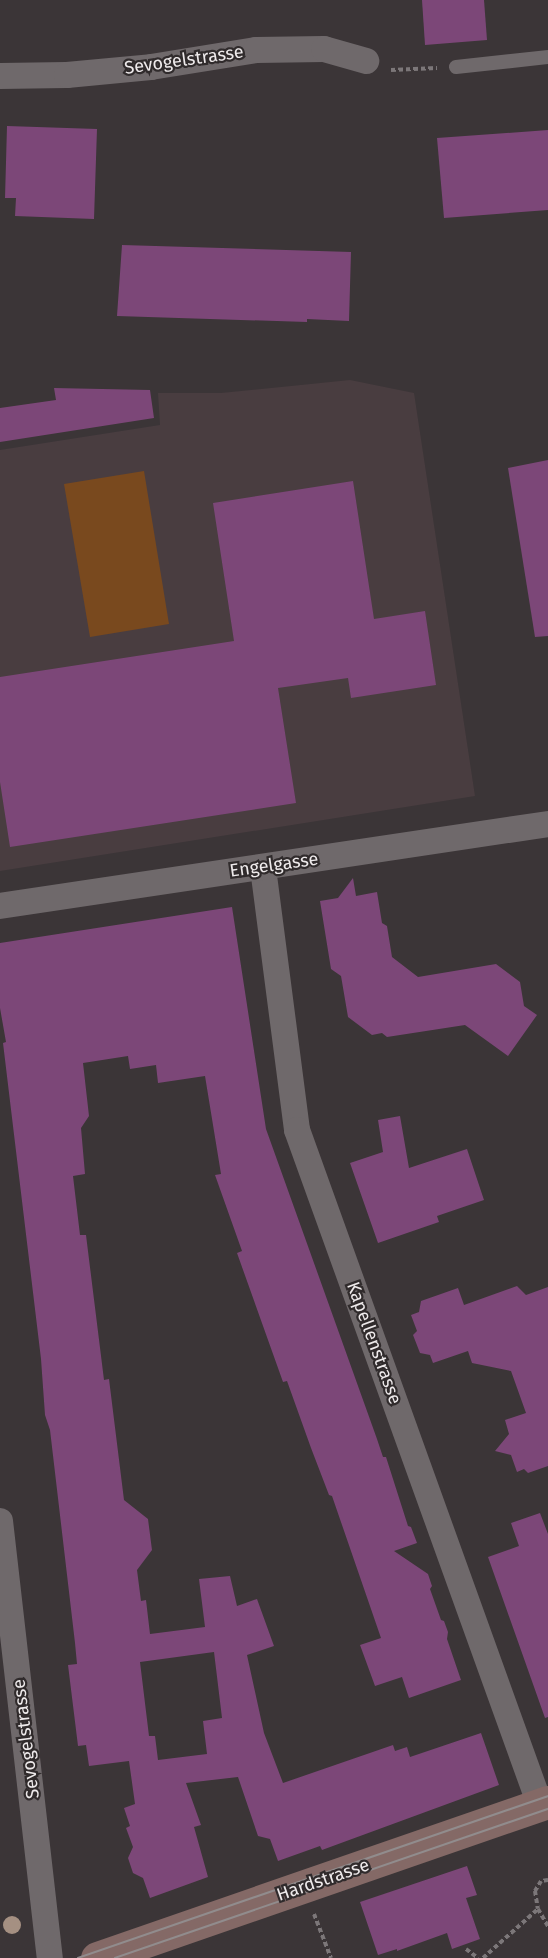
<!DOCTYPE html>
<style>
body{margin:0}
#map{position:relative;width:548px;height:1958px;overflow:hidden;background:#3b3537;font-family:"Fira Sans",sans-serif}
div>[style]{position:absolute}
.built>*{inset:0;background:#493d40}
.green>*{inset:0;background:#79491e}
.building>*{inset:0;background:#7c4778}
.path>*{height:4px;margin-top:-2px;transform-origin:0;background:repeating-linear-gradient(90deg,#7c7779 0 4.5px,transparent 0 7.5px)}
.lane>*{height:14px;margin:-7px;padding:0 7px;transform-origin:7px;border-radius:7px;background:#6f696b}
.street>*{height:26px;margin:-13px;padding:0 13px;transform-origin:13px;border-radius:13px;background:#6f696b}
.secondary>*{height:33px;margin:-16.5px;padding:0 16.5px;transform-origin:16.5px;border-radius:16.5px;background:#846966}
.tram>*{height:1.5px;margin:-0.75px;padding:0 0.75px;transform-origin:0.75px;border-radius:0.75px;background:#918c8d}
.trees>*{width:18px;height:18px;margin:-9px;border-radius:50%;background:#a59082}
span{translate:-50% -50%;white-space:nowrap;text-align:center;line-height:1.15;-webkit-text-stroke:4.5px #302b2c;paint-order:stroke}
.street-label{font-size:18px;color:#eeeaeb}
</style>
<div id="map">
<div class="built">
<i style="clip-path:polygon(350px 380px,414px 393px,475px 796px,0 871px,0 450px,160px 425px,158px 393px,221px 393px)"></i>
</div>
<div class="green">
<i style="clip-path:polygon(144px 471px,169px 624px,90px 637px,64px 484px)"></i>
</div>
<div class="building">
<i style="clip-path:polygon(422px 0,484px 0,487px 40px,425px 45px)"></i>
<i style="clip-path:polygon(7px 126px,97px 129px,94px 219px,15px 216px,16px 198px,5px 198px)"></i>
<i style="clip-path:polygon(548px 130px,548px 210px,444px 218px,437px 138px)"></i>
<i style="clip-path:polygon(122px 245px,351px 252px,349px 321px,307px 319px,307px 322px,117px 316px)"></i>
<i style="clip-path:polygon(54px 388px,150px 390px,154px 418px,0 442px,0 408px,56px 400px)"></i>
<i style="clip-path:polygon(548px 460px,548px 636px,535px 637px,508px 468px)"></i>
<i style="clip-path:polygon(353px 481px,374px 619px,425px 611px,436px 685px,351px 698px,348px 678px,278px 688px,296px 803px,10px 847px,0 782px,0 677px,234px 641px,213px 503px)"></i>
<i style="clip-path:polygon(353px 878px,356px 896px,377px 892px,382px 923px,387px 926px,392px 957px,418px 977px,496px 964px,520px 982px,524px 1006px,537px 1015px,508px 1056px,465px 1025px,387px 1037px,382px 1033px,372px 1035px,348px 1017px,341px 976px,331px 969px,320px 901px,338px 898px)"></i>
<i style="clip-path:polygon(evenodd,232px 907px,266px 1129px,377px 1439px,383px 1457px,386px 1457px,408px 1526px,411px 1527px,417px 1543px,394px 1551px,428px 1574px,432px 1586px,430px 1589px,441px 1620px,444px 1621px,448px 1632px,447px 1639px,461px 1680px,409px 1698px,402px 1677px,375px 1686px,360px 1645px,381px 1638px,332px 1496px,329px 1495px,311px 1448px,287px 1381px,283px 1382px,237px 1253px,242px 1251px,215px 1175px,221px 1174px,205px 1076px,158px 1083px,156px 1065px,130px 1069px,128px 1056px,83px 1063px,89px 1116px,81px 1128px,85px 1174px,73px 1176px,80px 1235px,86px 1235px,104px 1380px,109px 1379px,124px 1500px,148px 1519px,152px 1550px,137px 1570px,141px 1601px,146px 1600px,150px 1634px,205px 1627px,199px 1579px,230px 1576px,237px 1606px,257px 1599px,274px 1646px,247px 1655px,264px 1733px,283px 1783px,393px 1745px,395px 1751px,407px 1747px,410px 1757px,481px 1733px,499px 1785px,322px 1850px,320px 1846px,278px 1861px,270px 1839px,258px 1836px,238px 1777px,186px 1783px,201px 1825px,194px 1827px,208px 1877px,150px 1898px,143px 1878px,133px 1873px,128px 1858px,133px 1847px,126px 1828px,130px 1826px,124px 1808px,135px 1804px,129px 1761px,89px 1766px,86px 1745px,78px 1746px,68px 1665px,77px 1664px,75px 1643px,50px 1430px,45px 1415px,41px 1359px,3px 1043px,6px 1042px,0 1008px,0 943px,232px 907px,214px 1652px,222px 1718px,203px 1721px,207px 1754px,158px 1760px,155px 1736px,149px 1736px,140px 1662px,214px 1652px)"></i>
<i style="clip-path:polygon(400px 1116px,409px 1168px,467px 1149px,484px 1200px,437px 1216px,439px 1222px,378px 1243px,350px 1163px,383px 1152px,378px 1120px)"></i>
<i style="clip-path:polygon(517px 1286px,526px 1295px,548px 1287px,548px 1466px,528px 1473px,524px 1469px,517px 1472px,511px 1455px,495px 1451px,509px 1434px,505px 1420px,526px 1413px,511px 1371px,472px 1363px,468px 1351px,433px 1363px,430px 1355px,420px 1353px,413px 1335px,417px 1331px,411px 1315px,419px 1312px,421px 1301px,458px 1288px,464px 1305px)"></i>
<i style="clip-path:polygon(540px 1513px,548px 1534px,548px 1717px,545px 1718px,488px 1557px,519px 1546px,511px 1523px)"></i>
<i style="clip-path:polygon(467px 1866px,477px 1895px,466px 1898px,480px 1939px,452px 1949px,447px 1933px,397px 1951px,397px 1949px,378px 1955px,360px 1902px)"></i>
</div>
<div class="path">
<i style="left:391px;top:70px;width:46px;rotate:-2.5deg"></i>
<i style="left:548px;top:1880px;width:7px;rotate:172deg"></i>
<i style="left:541px;top:1881px;width:12px;rotate:121deg"></i>
<i style="left:535px;top:1891px;width:18px;rotate:81deg"></i>
<i style="left:538px;top:1909px;width:20px;rotate:60deg"></i>
<i style="left:314px;top:1914px;width:47px;rotate:68.9deg"></i>
<i style="left:466px;top:1949px;width:15px;rotate:37deg"></i>
<i style="left:483px;top:1958px;width:74px;rotate:-41.7deg"></i>
</div>
<div class="lane">
<i style="left:456px;top:67px;width:93px;rotate:-6.2deg"></i>
</div>
<div class="street">
<i style="left:0;top:76px;width:67px;rotate:-0.9deg"></i>
<i style="left:67px;top:75px;width:84px;rotate:-5.4deg"></i>
<i style="left:151px;top:67px;width:106px;rotate:-9.2deg"></i>
<i style="left:256px;top:50px;width:68px;rotate:-0.8deg"></i>
<i style="left:324px;top:49px;width:44px;rotate:15.9deg"></i>
<i style="left:263px;top:868px;width:264px;rotate:82.6deg"></i>
<i style="left:297px;top:1130px;width:717px;rotate:70.2deg"></i>
<i style="left:0;top:906px;width:554px;rotate:-8.51deg"></i>
<i style="left:0;top:1521px;width:440px;rotate:83.5deg"></i>
</div>
<div class="secondary">
<i style="left:97px;top:1958px;width:477px;rotate:-19.1deg"></i>
</div>
<div class="tram">
<i style="left:78px;top:1958px;width:497px;rotate:-19deg"></i>
<i style="left:115px;top:1958px;width:458px;rotate:-19deg"></i>
</div>
<div class="trees">
<i style="left:12px;top:1925px"></i>
</div>
<div class="street-label">
<span style="left:184px;top:60px;rotate:-8deg">Sevogelstrasse</span>
<span style="left:274px;top:865px;rotate:-8deg">Engelgasse</span>
<span style="left:374px;top:1343px;rotate:70deg">Kapellenstrasse</span>
<span style="left:26px;top:1739px;rotate:-97deg">Sevogelstrasse</span>
<span style="left:323px;top:1880px;rotate:-19deg">Hardstrasse</span>
</div>
</div>
